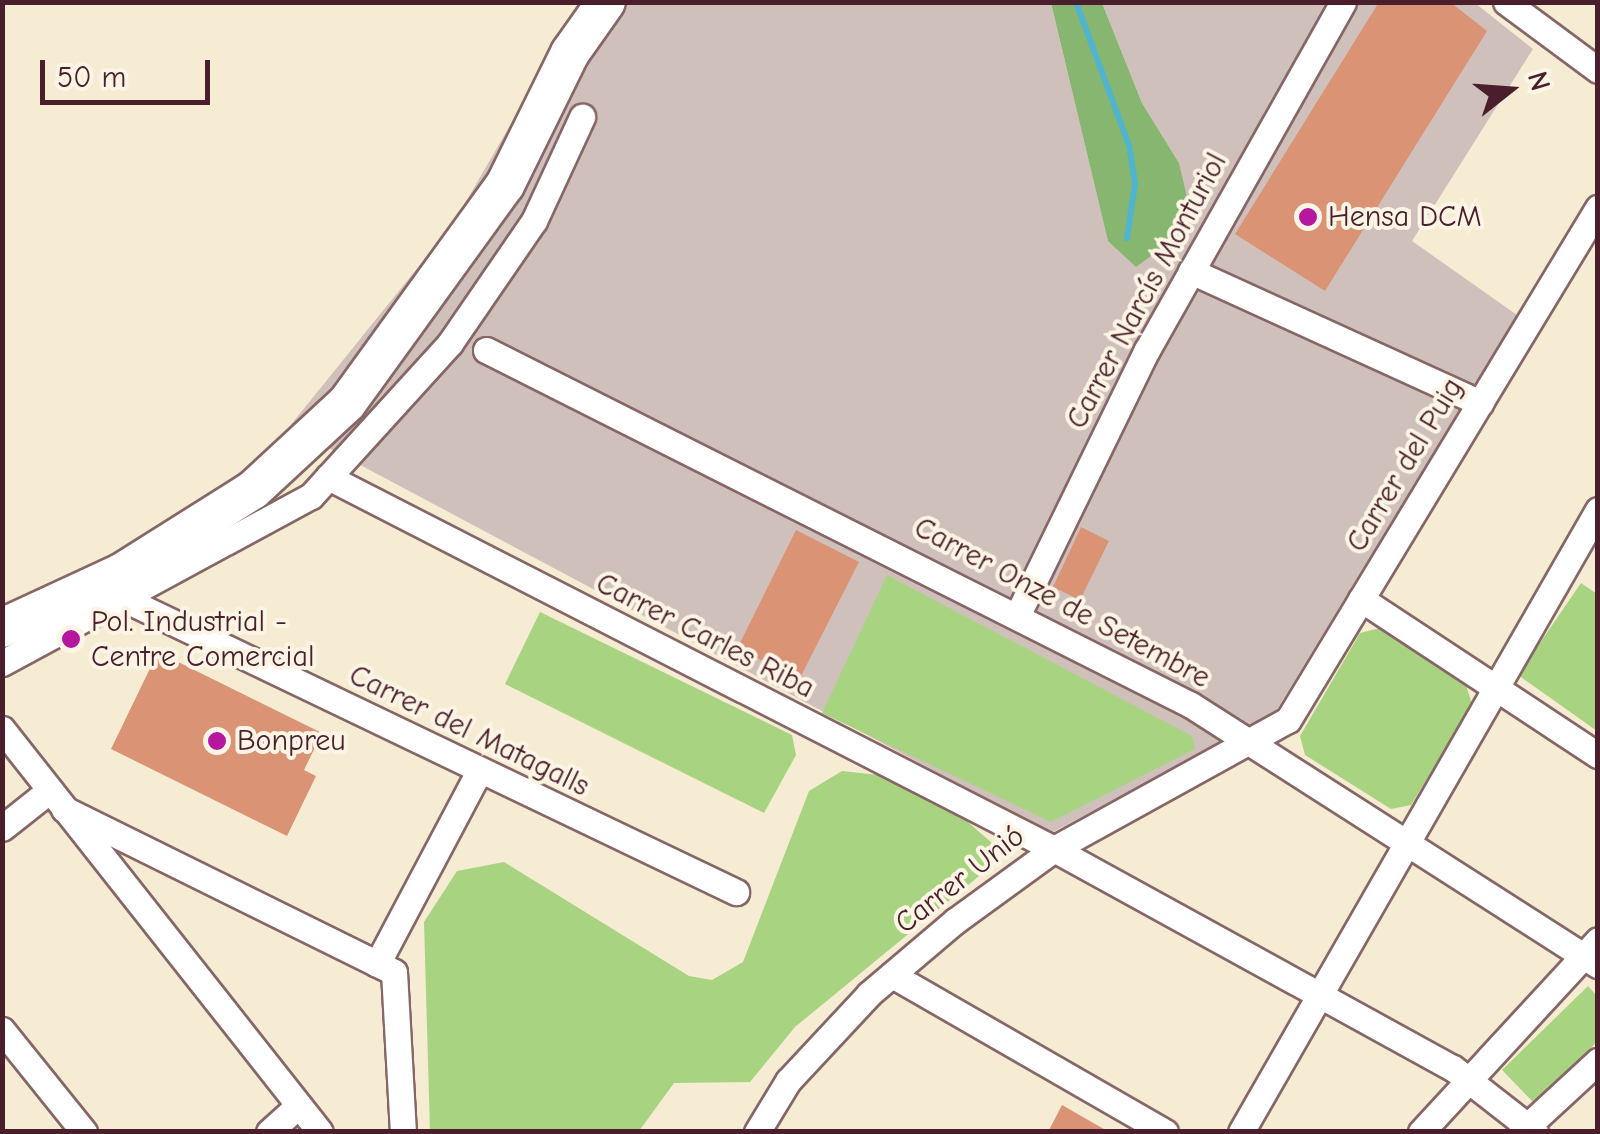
<!DOCTYPE html>
<meta charset="utf-8">
<style>
body{margin:0}
#map{position:relative;width:1600px;height:1134px;overflow:hidden;background:#f6ebd3;font-family:"Comic Neue",sans-serif}
div>[style]{position:absolute}
.industrial>*{inset:0;background:#d0c0bc}
.green>*{inset:0;background:#a8d481}
.forest>*{inset:0;background:#86b66f}
.stream>*{height:6px;margin:-3px;padding:0 3px;transform-origin:3px;border-radius:3px;background:#50b4cf}
.building>*{inset:0;background:#da9374}
.roads{filter:drop-shadow(2px 0 #866666) drop-shadow(-2px 0 #866666) drop-shadow(0 2px #866666) drop-shadow(0 -2px #866666)}
.street>*{height:25px;margin:-12.5px;padding:0 12.5px;transform-origin:12.5px;border-radius:12.5px;background:#fff}
.secondary>*{height:38px;margin:-19px;padding:0 19px;transform-origin:19px;border-radius:19px;background:#fff}
.dots>*{width:28px;height:28px;translate:-50% -50%;box-sizing:border-box;border:5px solid #fcf5e5;border-radius:50%}
span{translate:-50% -50%;white-space:nowrap;text-align:center;line-height:1.15;-webkit-text-stroke:8px #fcf5e5;paint-order:stroke}
.poi-label{font-size:30px;color:#4a1f2b}
.left{translate:0 -50%;text-align:left}
.street-label{font-size:30px;color:#4a1f2b}
.frame{position:absolute;inset:0;border:5px solid #4a1f2b;pointer-events:none}
.north{position:absolute;left:1460px;top:40px;width:100px;height:100px;-webkit-text-stroke:8px #fcf5e5;paint-order:stroke;rotate:73deg;font-size:28px;font-weight:700;line-height:40px;text-align:center;color:#4a1f2b}
.north::after{content:'';display:block;margin:auto;width:35px;height:45px;background:#4a1f2b;clip-path:polygon(50% 0,100% 100%,50% 72%,0 100%)}
.scale{position:absolute;left:40px;top:60px;width:170px;height:45px;box-sizing:border-box;border:5px solid #4a1f2b;border-top:0;padding-left:12px;font-size:30px;line-height:35px;white-space:nowrap;color:#4a1f2b;-webkit-text-stroke:8px #fcf5e5;paint-order:stroke}
</style>
<div id="map">
<div class="industrial">
<i style="clip-path:polygon(593px 3px,1051px 3px,1108px 240px,1179px 163px,1142px 103px,1102px 3px,1475px 3px,1533px 49px,1412px 241px,1517px 315px,1273px 716px,1051px 833px,289px 427px,453px 224px,563px 34px)"></i>
</div>
<div class="green">
<i style="clip-path:polygon(887px 575px,1192px 736px,1195px 749px,1051px 822px,822px 713px)"></i>
<i style="clip-path:polygon(1581px 583px,1597px 594px,1597px 731px,1518px 675px)"></i>
<i style="clip-path:polygon(540px 612px,792px 735px,796px 755px,764px 813px,505px 684px)"></i>
<i style="clip-path:polygon(1380px 628px,1466px 685px,1472px 704px,1411px 805px,1391px 809px,1305px 755px,1300px 736px,1360px 633px)"></i>
<i style="clip-path:polygon(842px 771px,879px 775px,962px 817px,992px 843px,990px 867px,795px 1027px,750px 1082px,674px 1083px,639px 1131px,430px 1132px,424px 922px,457px 871px,504px 862px,689px 976px,712px 980px,743px 962px,809px 791px)"></i>
<i style="clip-path:polygon(1588px 986px,1597px 996px,1597px 1042px,1534px 1103px,1502px 1070px)"></i>
</div>
<div class="forest">
<i style="clip-path:polygon(1051px 3px,1102px 3px,1142px 103px,1179px 163px,1189px 206px,1170px 242px,1136px 267px,1108px 241px)"></i>
</div>
<div class="stream">
<i style="left:1076px;top:2px;width:153px;rotate:69.7deg"></i>
<i style="left:1129px;top:145px;width:39px;rotate:81deg"></i>
<i style="left:1135px;top:184px;width:55px;rotate:98.4deg"></i>
</div>
<div class="building">
<i style="clip-path:polygon(1379px 2px,1450px 2px,1487px 31px,1325px 291px,1235px 234px)"></i>
<i style="clip-path:polygon(1081px 527px,1109px 541px,1080px 600px,1053px 587px)"></i>
<i style="clip-path:polygon(796px 530px,859px 562px,800px 678px,737px 649px)"></i>
<i style="clip-path:polygon(158px 652px,322px 733px,304px 770px,316px 776px,287px 836px,111px 749px)"></i>
<i style="clip-path:polygon(1062px 1105px,1109px 1132px,1048px 1132px)"></i>
</div>
<div class="roads">
<div class="street">
<i style="left:1506px;top:2px;width:114px;rotate:36.5deg"></i>
<i style="left:1191px;top:271px;width:318px;rotate:24.5deg"></i>
<i style="left:486px;top:350px;width:789px;rotate:26.73deg"></i>
<i style="left:1191px;top:705px;width:483px;rotate:32.6deg"></i>
<i style="left:328px;top:477px;width:816px;rotate:27.13deg"></i>
<i style="left:1054px;top:849px;width:455px;rotate:28.8deg"></i>
<i style="left:1453px;top:1068px;width:104px;rotate:38deg"></i>
<i style="left:122px;top:598px;width:681px;rotate:25.59deg"></i>
<i style="left:1361px;top:599px;width:284px;rotate:33.4deg"></i>
<i style="left:1017px;top:616px;width:296px;rotate:-64deg"></i>
<i style="left:1147px;top:350px;width:399px;rotate:-60.6deg"></i>
<i style="left:2px;top:663px;width:351px;rotate:-28.4deg"></i>
<i style="left:311px;top:496px;width:207px;rotate:-47.7deg"></i>
<i style="left:450px;top:343px;width:148px;rotate:-55.5deg"></i>
<i style="left:534px;top:221px;width:115px;rotate:-65.2deg"></i>
<i style="left:2px;top:729px;width:513px;rotate:51.72deg"></i>
<i style="left:64px;top:809px;width:368px;rotate:26.3deg"></i>
<i style="left:394px;top:972px;width:160px;rotate:86.8deg"></i>
<i style="left:2px;top:828px;width:61px;rotate:-38.4deg"></i>
<i style="left:377px;top:964px;width:216px;rotate:-62.1deg"></i>
<i style="left:892px;top:975px;width:315px;rotate:29.9deg"></i>
<i style="left:2px;top:1030px;width:131px;rotate:51.2deg"></i>
<i style="left:269px;top:1132px;width:38px;rotate:-42deg"></i>
<i style="left:757px;top:1132px;width:60px;rotate:-58.7deg"></i>
<i style="left:788px;top:1081px;width:119px;rotate:-47deg"></i>
<i style="left:869px;top:994px;width:113px;rotate:-40.3deg"></i>
<i style="left:955px;top:921px;width:122px;rotate:-36deg"></i>
<i style="left:1054px;top:849px;width:267px;rotate:-28.9deg"></i>
<i style="left:1288px;top:720px;width:599px;rotate:-58.81deg"></i>
<i style="left:1241px;top:1132px;width:717px;rotate:-60.15deg"></i>
<i style="left:1421px;top:1132px;width:261px;rotate:-47.3deg"></i>
<i style="left:1521px;top:1132px;width:105px;rotate:-42.7deg"></i>
</div>
<div class="secondary">
<i style="left:2px;top:628px;width:131px;rotate:-24.8deg"></i>
<i style="left:121px;top:573px;width:156px;rotate:-32.2deg"></i>
<i style="left:253px;top:490px;width:128px;rotate:-42.8deg"></i>
<i style="left:347px;top:403px;width:269px;rotate:-54.1deg"></i>
<i style="left:505px;top:185px;width:147px;rotate:-63.8deg"></i>
<i style="left:570px;top:53px;width:62px;rotate:-54.8deg"></i>
</div>
</div>
<div class="dots">
<i style="left:1308px;top:217px;background:#b5179e"></i>
<i style="left:71px;top:639px;background:#b5179e"></i>
<i style="left:217px;top:741px;background:#b5179e"></i>
</div>
<div class="poi-label">
<span class="left" style="left:1328px;top:217px">Hensa DCM</span>
<span class="left" style="left:91px;top:639px">Pol. Industrial -<br>Centre Comercial</span>
<span class="left" style="left:237px;top:741px">Bonpreu</span>
</div>
<div class="street-label">
<span style="left:1147px;top:291px;rotate:-62deg">Carrer Narcís Monturiol</span>
<span style="left:1405px;top:465px;rotate:-59deg">Carrer del Puig</span>
<span style="left:1062px;top:603px;rotate:28deg">Carrer Onze de Setembre</span>
<span style="left:705px;top:636px;rotate:27deg">Carrer Carles Riba</span>
<span style="left:469px;top:731px;rotate:26deg">Carrer del Matagalls</span>
<span style="left:960px;top:880px;rotate:-38deg">Carrer Unió</span>
</div>
<div class="frame"></div>
<div class="north">N</div>
<div class="scale">50 m</div>
</div>
